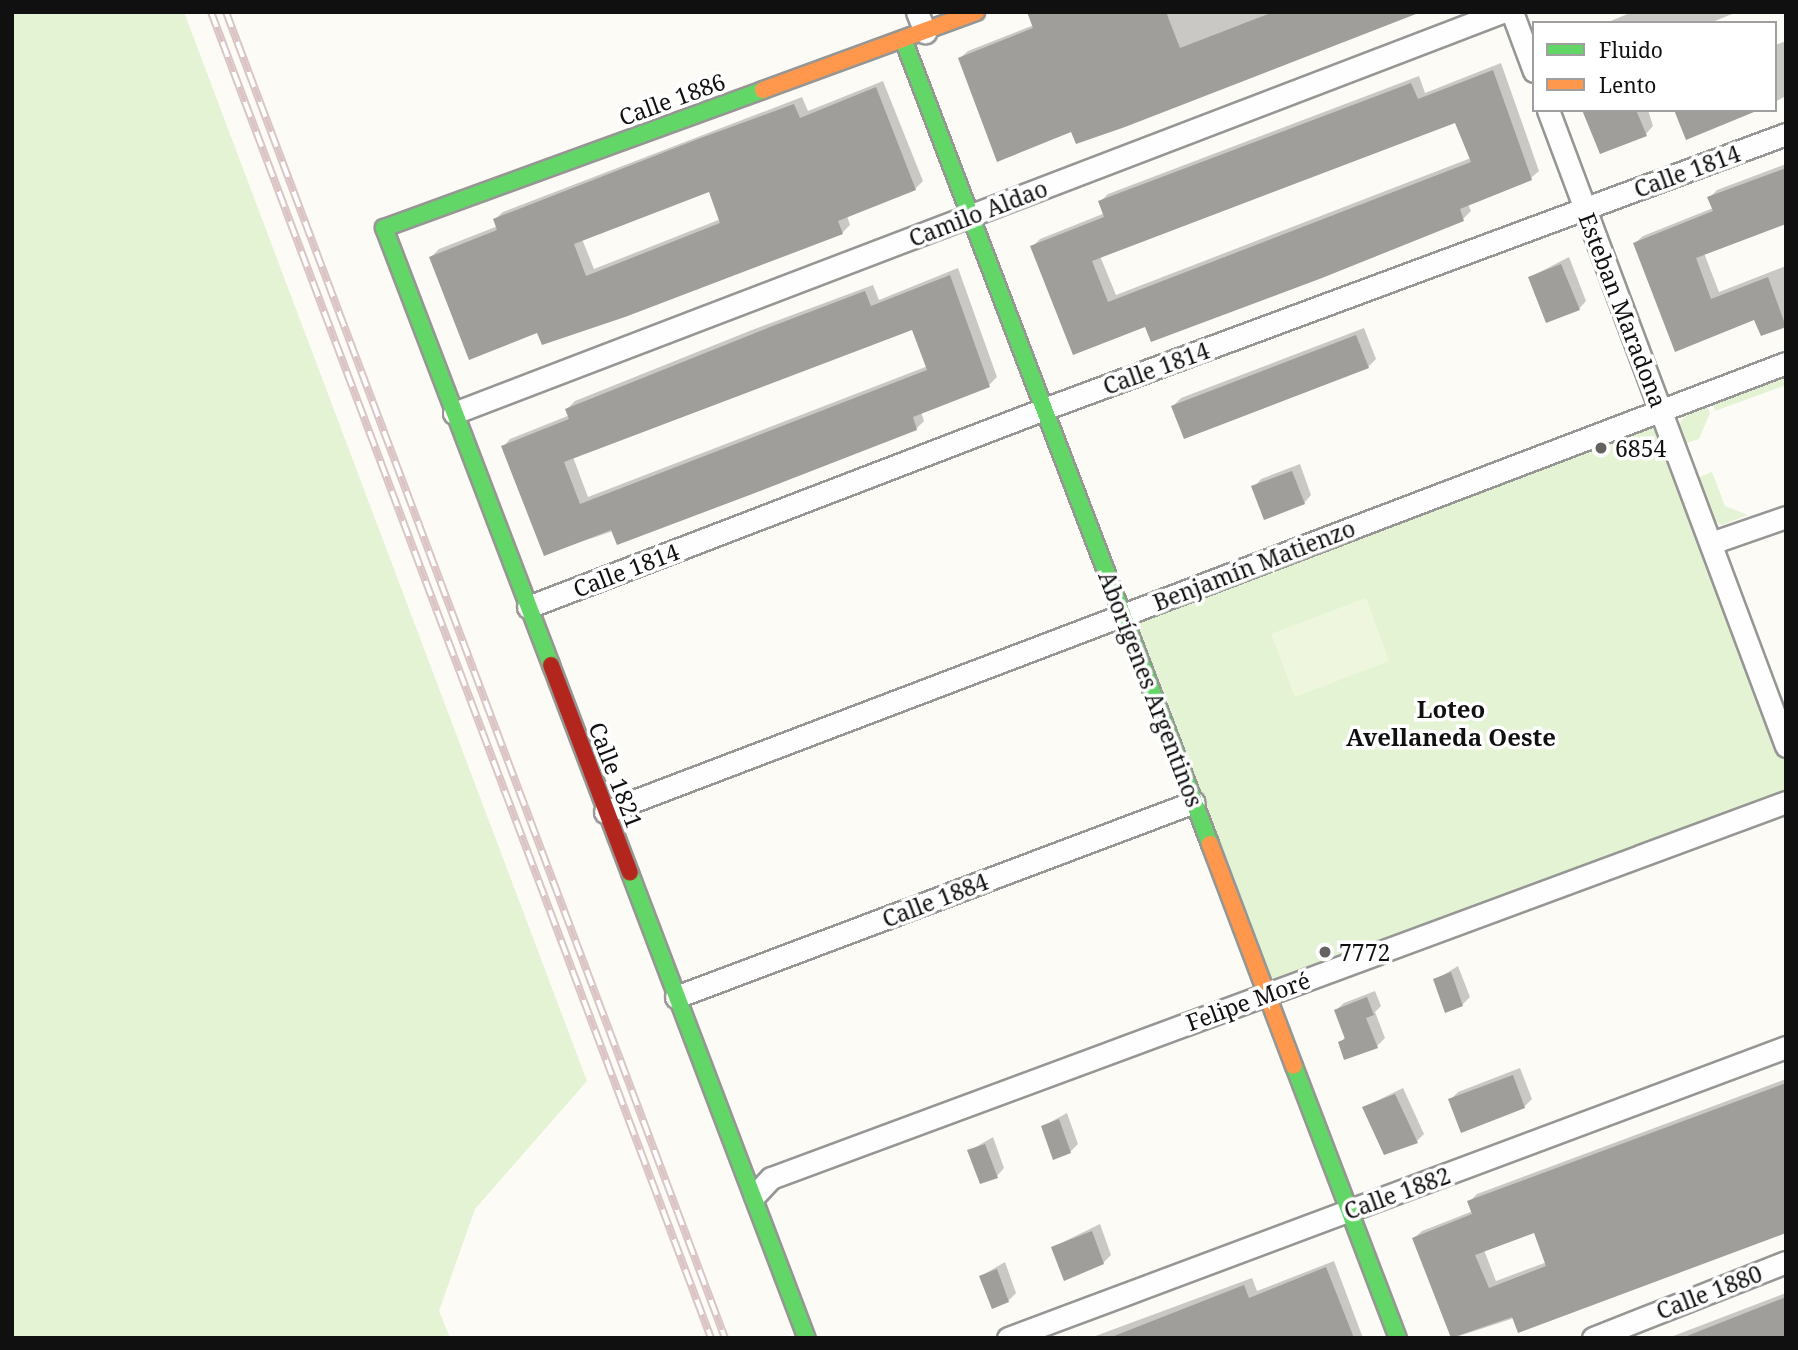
<!DOCTYPE html>
<meta charset="utf-8">
<style>
body{margin:0}
#map{position:relative;width:1798px;height:1350px;overflow:hidden;background:#fcfbf6;font-family:"Noto Serif",serif}
div>[style]{position:absolute}
.green>*{inset:0;background:#e4f3d4}
.pitch>*{inset:0;background:#eef7de}
.shadow>*{inset:0;background:#0003}
.building>*{inset:0;background:#a09e9b}
.roads{filter:drop-shadow(2px 0 #969694) drop-shadow(-2px 0 #969694) drop-shadow(0 2px #969694) drop-shadow(0 -2px #969694)}
.street>*{height:21px;margin:-10.5px;padding:0 10.5px;transform-origin:10.5px;border-radius:10.5px;background:#fffefe}
.fast>*{height:16px;margin:-8px;padding:0 8px;transform-origin:8px;border-radius:8px;background:#63d668}
.slow>*{height:16px;margin:-8px;padding:0 8px;transform-origin:8px;border-radius:8px;background:#ff974d}
.jam>*{height:16px;margin:-8px;padding:0 8px;transform-origin:8px;border-radius:8px;background:#b3261e}
.rail>*{height:8px;margin-top:-4px;transform-origin:0;background:repeating-linear-gradient(90deg,#fff 0 16px,#dac5c4 0 32px);box-sizing:border-box;border-block:2px solid #dac5c4}
.dots>*{width:19px;height:19px;translate:-50% -50%;box-sizing:border-box;border:4px solid #fff;border-radius:50%}
span{translate:-50% -50%;white-space:nowrap;text-align:center;line-height:1.15;-webkit-text-stroke:7px #fff;paint-order:stroke}
.street-label{font-size:23px;color:#101010}
.poi-label{font-size:23px;color:#101010}
.left{translate:0 -50%;text-align:left}
.neighbourhood-label{font-size:24px;color:#101010;font-weight:700}
.frame{position:absolute;inset:0;border:14px solid #101010;pointer-events:none}
.legend{position:absolute;left:1532px;top:21px;width:245px;height:91px;box-sizing:border-box;background:#fff;border:2px solid #9f9f9f;margin:0;padding:9px 12px;list-style:none;font-size:21px;color:#101010}
.legend li{display:flex;align-items:center;gap:14px;height:35px}
.legend b{width:35px;border:2px solid #9f9f9f}
</style>
<div id="map">
<div class="green">
<i style="clip-path:polygon(12px 12px,184px 12px,587px 1081px,475px 1209px,439px 1311px,450px 1338px,12px 1338px)"></i>
<i style="clip-path:polygon(1783px 374px,1786px 385px,1715px 411px,1712px 401px)"></i>
<i style="clip-path:polygon(1705px 402px,1710px 413px,1699px 439px,1684px 444px,1679px 428px,1682px 419px)"></i>
<i style="clip-path:polygon(1661px 411px,1786px 746px,1786px 802px,1267px 994px,1123px 615px)"></i>
<i style="clip-path:polygon(1712px 472px,1725px 506px,1748px 515px,1722px 525px,1712px 520px,1697px 478px)"></i>
</div>
<div class="pitch">
<i style="clip-path:polygon(1366px 598px,1389px 661px,1295px 697px,1271px 634px)"></i>
</div>
<div class="shadow">
<i style="clip-path:polygon(1034px 12px,1397px 12px,1398px 14px,1072px 130px,960px 58px,968px 51px,1034px 25px)"></i>
<i style="clip-path:polygon(1632px 12px,1737px 12px,1710px 23px,1606px 23px)"></i>
<i style="clip-path:polygon(1786px 41px,1786px 96px,1775px 102px,1775px 45px)"></i>
<i style="clip-path:polygon(evenodd,1501px 63px,1539px 171px,1531px 178px,1468px 204px,1471px 211px,1463px 219px,1152px 340px,1146px 324px,1074px 353px,1032px 247px,1040px 239px,1105px 213px,1100px 202px,1108px 194px,1419px 76px,1425px 93px,1501px 63px,1456px 120px,1471px 158px,1116px 295px,1100px 256px,1456px 120px)"></i>
<i style="clip-path:polygon(evenodd,883px 81px,923px 181px,915px 189px,847px 216px,850px 225px,842px 233px,538px 330px,431px 257px,439px 249px,498px 226px,495px 219px,503px 212px,802px 97px,808px 111px,883px 81px,710px 190px,721px 219px,594px 269px,582px 239px,710px 190px)"></i>
<i style="clip-path:polygon(1585px 110px,1648px 110px,1653px 126px,1646px 134px)"></i>
<i style="clip-path:polygon(1786px 164px,1786px 222px,1704px 253px,1719px 292px,1786px 266px,1786px 325px,1762px 334px,1755px 318px,1676px 349px,1635px 243px,1643px 236px,1713px 208px,1709px 198px,1717px 190px)"></i>
<i style="clip-path:polygon(1569px 257px,1586px 301px,1579px 309px,1530px 277px)"></i>
<i style="clip-path:polygon(evenodd,958px 268px,997px 377px,989px 385px,921px 412px,924px 421px,916px 429px,545px 554px,503px 447px,510px 439px,570px 415px,567px 409px,575px 401px,752px 330px,873px 285px,879px 300px,958px 268px,913px 328px,928px 366px,588px 497px,573px 457px,913px 328px)"></i>
<i style="clip-path:polygon(1364px 328px,1376px 359px,1368px 367px,1173px 406px,1181px 398px)"></i>
<i style="clip-path:polygon(1300px 464px,1311px 495px,1304px 503px,1254px 487px,1261px 479px)"></i>
<i style="clip-path:polygon(1458px 966px,1470px 997px,1462px 1005px,1435px 980px)"></i>
<i style="clip-path:polygon(1375px 991px,1381px 1006px,1375px 1012px,1385px 1038px,1377px 1046px,1340px 1043px,1346px 1036px,1336px 1010px,1344px 1003px)"></i>
<i style="clip-path:polygon(1520px 1068px,1532px 1099px,1524px 1107px,1450px 1100px,1458px 1092px)"></i>
<i style="clip-path:polygon(evenodd,1786px 1079px,1786px 1230px,1453px 1338px,1414px 1238px,1422px 1231px,1473px 1211px,1469px 1202px,1477px 1194px,1786px 1079px,1535px 1231px,1547px 1262px,1496px 1281px,1484px 1250px,1535px 1231px)"></i>
<i style="clip-path:polygon(1403px 1088px,1424px 1134px,1417px 1141px,1364px 1107px)"></i>
<i style="clip-path:polygon(1067px 1113px,1078px 1144px,1070px 1152px,1043px 1126px)"></i>
<i style="clip-path:polygon(993px 1137px,1004px 1168px,997px 1176px,969px 1151px)"></i>
<i style="clip-path:polygon(1100px 1224px,1111px 1255px,1103px 1263px,1053px 1247px)"></i>
<i style="clip-path:polygon(1334px 1261px,1363px 1338px,1090px 1338px,1252px 1278px,1257px 1291px)"></i>
<i style="clip-path:polygon(1005px 1262px,1016px 1293px,1008px 1301px,981px 1276px)"></i>
<i style="clip-path:polygon(1786px 1293px,1786px 1338px,1668px 1338px)"></i>
</div>
<div class="building">
<i style="clip-path:polygon(1027px 12px,1166px 12px,1180px 48px,1273px 12px,1416px 14px,1125px 127px,1076px 144px,1071px 132px,997px 162px,958px 58px,1033px 28px)"></i>
<i style="clip-path:polygon(evenodd,1493px 70px,1532px 180px,1460px 209px,1464px 221px,1322px 278px,1151px 342px,1145px 327px,1073px 355px,1030px 246px,1104px 217px,1098px 201px,1411px 83px,1418px 99px,1493px 70px,1455px 123px,1471px 162px,1108px 302px,1092px 261px,1455px 123px)"></i>
<i style="clip-path:polygon(evenodd,876px 87px,916px 190px,838px 221px,843px 234px,625px 317px,542px 345px,537px 333px,469px 360px,429px 257px,497px 230px,493px 219px,698px 139px,794px 104px,800px 118px,876px 87px,709px 192px,720px 223px,586px 276px,574px 244px,709px 192px)"></i>
<i style="clip-path:polygon(1582px 110px,1636px 110px,1647px 136px,1600px 154px)"></i>
<i style="clip-path:polygon(1674px 110px,1754px 110px,1754px 112px,1686px 140px)"></i>
<i style="clip-path:polygon(1786px 168px,1786px 224px,1696px 258px,1711px 299px,1768px 277px,1786px 327px,1761px 336px,1754px 320px,1675px 352px,1633px 243px,1713px 211px,1707px 197px)"></i>
<i style="clip-path:polygon(1561px 264px,1580px 310px,1546px 323px,1528px 277px)"></i>
<i style="clip-path:polygon(evenodd,950px 275px,990px 387px,913px 417px,917px 430px,747px 496px,617px 545px,611px 530px,544px 556px,501px 446px,569px 419px,565px 409px,770px 327px,865px 291px,871px 306px,950px 275px,912px 330px,927px 370px,580px 504px,564px 462px,912px 330px)"></i>
<i style="clip-path:polygon(1356px 335px,1369px 368px,1184px 439px,1171px 406px)"></i>
<i style="clip-path:polygon(1292px 471px,1305px 504px,1264px 520px,1251px 486px)"></i>
<i style="clip-path:polygon(1451px 972px,1463px 1006px,1445px 1013px,1433px 979px)"></i>
<i style="clip-path:polygon(1367px 997px,1374px 1015px,1366px 1018px,1378px 1048px,1344px 1060px,1338px 1042px,1345px 1039px,1334px 1010px)"></i>
<i style="clip-path:polygon(1513px 1075px,1525px 1108px,1461px 1133px,1448px 1099px)"></i>
<i style="clip-path:polygon(evenodd,1786px 1083px,1786px 1233px,1518px 1333px,1512px 1317px,1451px 1338px,1412px 1238px,1472px 1214px,1467px 1201px,1786px 1083px,1534px 1233px,1546px 1266px,1489px 1288px,1475px 1255px,1534px 1233px)"></i>
<i style="clip-path:polygon(1395px 1094px,1418px 1143px,1384px 1155px,1362px 1107px)"></i>
<i style="clip-path:polygon(1059px 1119px,1071px 1153px,1053px 1160px,1041px 1126px)"></i>
<i style="clip-path:polygon(985px 1144px,998px 1178px,980px 1184px,967px 1150px)"></i>
<i style="clip-path:polygon(1092px 1231px,1104px 1264px,1064px 1281px,1051px 1247px)"></i>
<i style="clip-path:polygon(1326px 1267px,1354px 1338px,1109px 1338px,1244px 1285px,1249px 1298px)"></i>
<i style="clip-path:polygon(997px 1269px,1009px 1302px,992px 1309px,979px 1276px)"></i>
<i style="clip-path:polygon(1786px 1297px,1786px 1338px,1687px 1338px,1687px 1336px)"></i>
</div>
<div class="roads">
<div class="street">
<i style="left:917px;top:12px;width:22px;rotate:68deg"></i>
<i style="left:1512px;top:12px;width:63px;rotate:69.6deg"></i>
<i style="left:1548px;top:110px;width:679px;rotate:69.48deg"></i>
<i style="left:454px;top:413px;width:1122px;rotate:-20.94deg"></i>
<i style="left:1711px;top:543px;width:79px;rotate:-19.1deg"></i>
<i style="left:528px;top:607px;width:553px;rotate:-20.99deg"></i>
<i style="left:1044px;top:409px;width:791px;rotate:-20.34deg"></i>
<i style="left:605px;top:812px;width:1263px;rotate:-20.82deg"></i>
<i style="left:676px;top:997px;width:553px;rotate:-20.63deg"></i>
<i style="left:755px;top:1195px;width:23px;rotate:-47deg"></i>
<i style="left:771px;top:1178px;width:1082px;rotate:-20.33deg"></i>
<i style="left:1008px;top:1338px;width:831px;rotate:-20.51deg"></i>
<i style="left:1593px;top:1338px;width:207px;rotate:-21.5deg"></i>
</div>
<div class="fast">
<i style="left:903px;top:39px;width:862px;rotate:69.12deg"></i>
<i style="left:551px;top:665px;width:468px;rotate:-110.9deg"></i>
<i style="left:384px;top:228px;width:403px;rotate:-20deg"></i>
<i style="left:630px;top:873px;width:498px;rotate:69.2deg"></i>
<i style="left:1294px;top:1066px;width:291px;rotate:69.1deg"></i>
</div>
<div class="slow">
<i style="left:763px;top:90px;width:227px;rotate:-20.1deg"></i>
<i style="left:1210px;top:844px;width:237px;rotate:69.3deg"></i>
</div>
<div class="jam">
<i style="left:551px;top:665px;width:222px;rotate:69.2deg"></i>
</div>
</div>
<div class="rail">
<i style="left:211px;top:12px;width:1417px;rotate:69.34deg"></i>
<i style="left:226px;top:12px;width:1417px;rotate:69.38deg"></i>
</div>
<div class="dots">
<i style="left:1601px;top:448px;background:#636260"></i>
<i style="left:1325px;top:952px;background:#636260"></i>
</div>
<div class="street-label">
<span style="left:672px;top:99px;rotate:-20deg">Calle 1886</span>
<span style="left:1687px;top:171px;rotate:-20deg">Calle 1814</span>
<span style="left:978px;top:213px;rotate:-21deg">Camilo Aldao</span>
<span style="left:1623px;top:310px;rotate:69deg">Esteban Maradona</span>
<span style="left:1156px;top:368px;rotate:-20deg">Calle 1814</span>
<span style="left:1254px;top:565px;rotate:-21deg">Benjamín Matienzo</span>
<span style="left:626px;top:570px;rotate:-21deg">Calle 1814</span>
<span style="left:1151px;top:689px;rotate:69deg">Aborígenes Argentinos</span>
<span style="left:616px;top:775px;rotate:69deg">Calle 1821</span>
<span style="left:935px;top:900px;rotate:-21deg">Calle 1884</span>
<span style="left:1248px;top:1001px;rotate:-20deg">Felipe Moré</span>
<span style="left:1397px;top:1193px;rotate:-20deg">Calle 1882</span>
<span style="left:1709px;top:1292px;rotate:-21deg">Calle 1880</span>
</div>
<div class="poi-label">
<span class="left" style="left:1615px;top:448px">6854</span>
<span class="left" style="left:1339px;top:952px">7772</span>
</div>
<div class="neighbourhood-label">
<span style="left:1451px;top:723px">Loteo<br>Avellaneda Oeste</span>
</div>
<div class="frame"></div>
<ul class="legend">
<li><b style="height:9px;background:#63d668"></b>Fluido</li>
<li><b style="height:9px;background:#ff974d"></b>Lento</li>
</ul>
</div>
